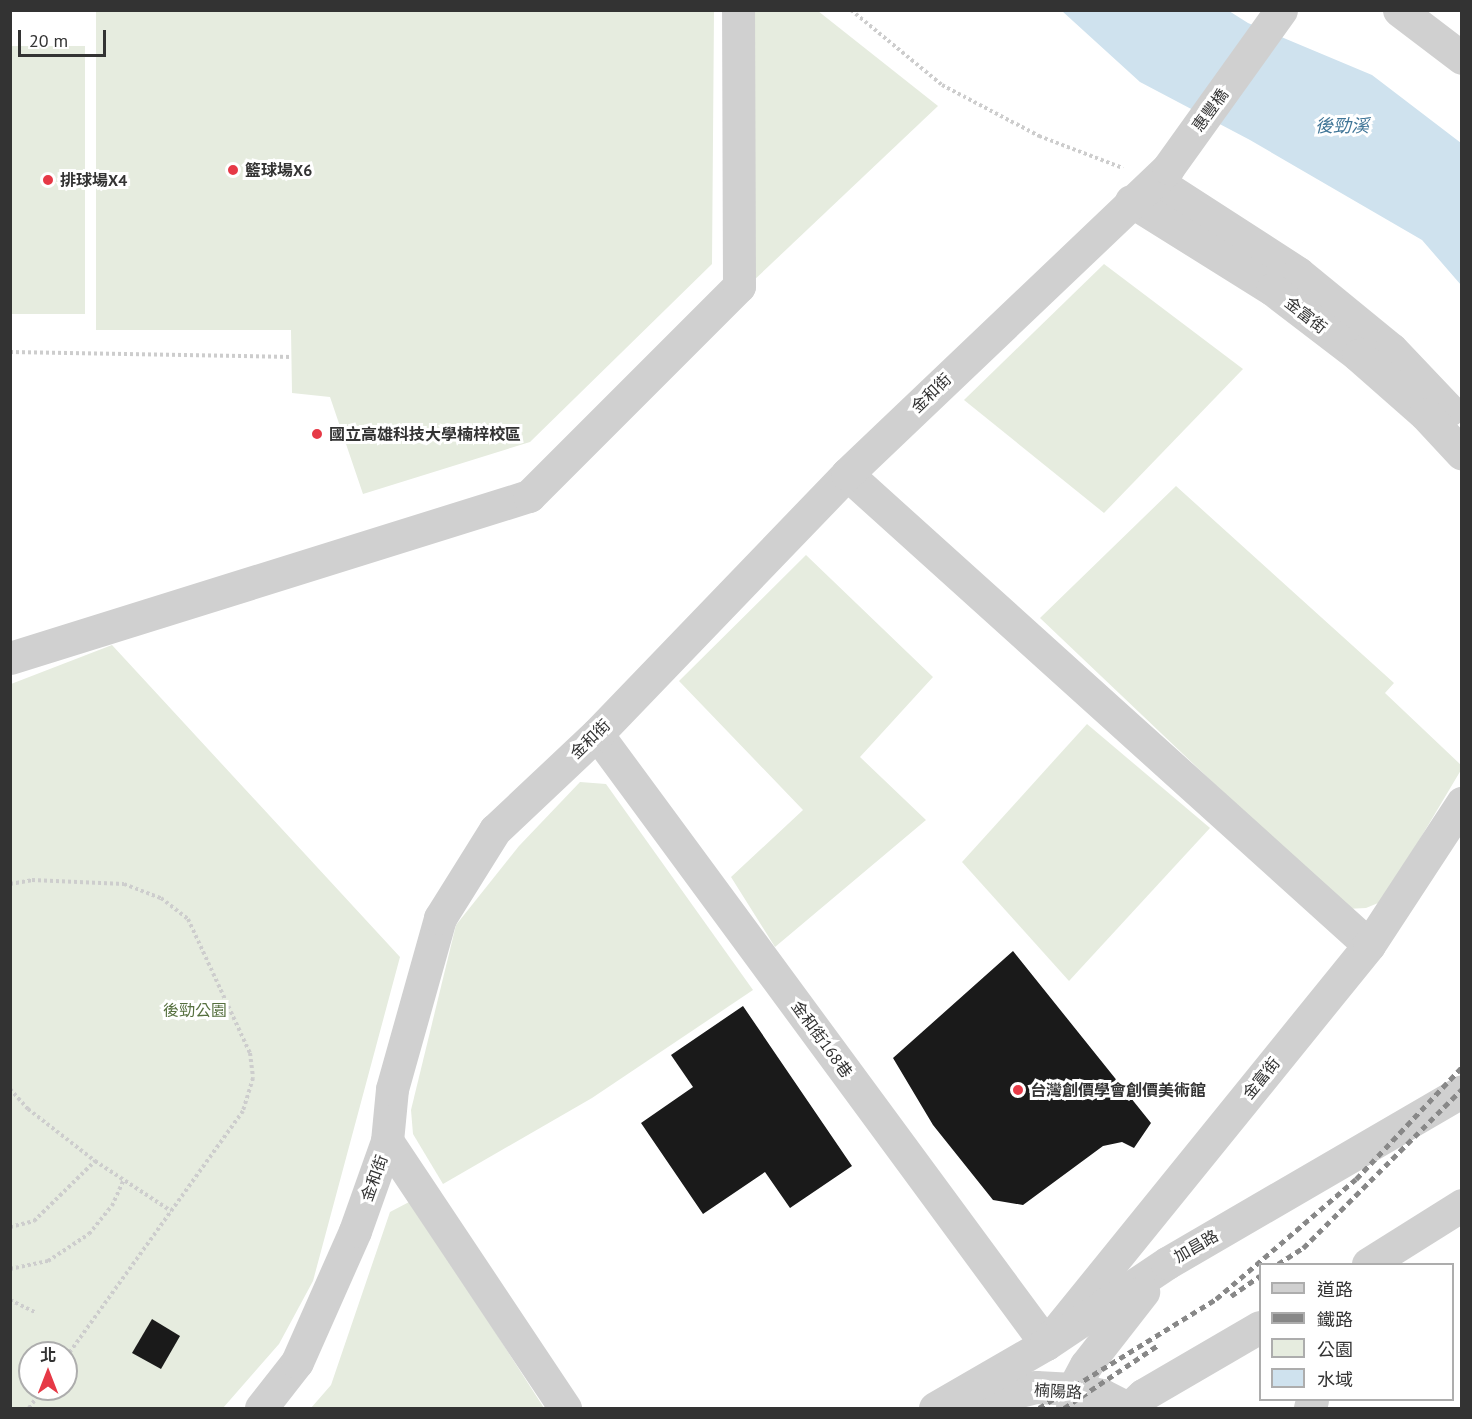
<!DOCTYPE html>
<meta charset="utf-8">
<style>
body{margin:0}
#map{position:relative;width:1472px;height:1419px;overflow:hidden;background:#fff;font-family:"PT Sans","Noto Sans TC",sans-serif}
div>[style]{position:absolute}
.green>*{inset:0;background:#e6ecdf}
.water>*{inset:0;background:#cfe2ee}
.building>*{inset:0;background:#1a1a1a}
.path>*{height:4px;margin-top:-2px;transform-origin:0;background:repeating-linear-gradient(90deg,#cdcdcd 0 3px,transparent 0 6px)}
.minor>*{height:33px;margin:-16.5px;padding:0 16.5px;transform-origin:16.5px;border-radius:16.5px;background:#d0d0d0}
.rail>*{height:4.5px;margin-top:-2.25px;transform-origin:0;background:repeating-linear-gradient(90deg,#888 0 6px,transparent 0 10.5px)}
.dots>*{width:16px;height:16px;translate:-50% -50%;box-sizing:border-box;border:3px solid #fff;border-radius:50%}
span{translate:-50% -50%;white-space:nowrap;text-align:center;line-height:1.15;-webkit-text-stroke:6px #fff;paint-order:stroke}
.street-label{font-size:16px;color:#333}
.poi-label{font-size:16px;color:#333;font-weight:700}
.left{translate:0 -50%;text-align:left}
.park-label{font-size:16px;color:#56703f}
.water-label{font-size:18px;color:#3f7597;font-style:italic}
.frame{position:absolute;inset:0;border:12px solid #333;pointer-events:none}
.legend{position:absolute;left:1259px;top:1263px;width:195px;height:138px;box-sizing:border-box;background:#fff;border:2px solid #adadad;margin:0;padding:8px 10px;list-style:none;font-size:18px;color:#333}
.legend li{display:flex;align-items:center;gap:12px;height:30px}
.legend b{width:30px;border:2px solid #adadad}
.north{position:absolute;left:18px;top:1341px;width:60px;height:60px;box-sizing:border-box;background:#fff;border:2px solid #adadad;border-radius:50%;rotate:0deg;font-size:16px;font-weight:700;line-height:24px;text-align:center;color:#333}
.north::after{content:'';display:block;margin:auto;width:21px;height:27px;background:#e63946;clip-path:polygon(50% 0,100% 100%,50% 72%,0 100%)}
.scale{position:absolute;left:18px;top:30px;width:88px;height:27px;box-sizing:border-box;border:3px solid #333;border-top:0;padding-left:8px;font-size:18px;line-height:21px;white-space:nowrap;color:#333;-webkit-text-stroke:4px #fff;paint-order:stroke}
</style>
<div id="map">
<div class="green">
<i style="clip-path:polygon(96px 11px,714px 11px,712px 264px,530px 442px,363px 494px,330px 397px,292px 393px,291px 330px,96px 330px)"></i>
<i style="clip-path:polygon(749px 11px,818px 11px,938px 106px,752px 282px)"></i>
<i style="clip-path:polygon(11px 46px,85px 46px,85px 314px,11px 314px)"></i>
<i style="clip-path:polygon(1104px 264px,1243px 369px,1104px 513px,964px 400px)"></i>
<i style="clip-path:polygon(1176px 486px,1394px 683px,1385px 693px,1461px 765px,1461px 770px,1383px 901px,1366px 908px,1346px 909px,1040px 618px)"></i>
<i style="clip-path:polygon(806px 555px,933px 677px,860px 757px,926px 820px,775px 947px,731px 877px,803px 810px,679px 681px)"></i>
<i style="clip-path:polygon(evenodd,112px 645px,400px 957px,313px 1281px,279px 1344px,223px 1408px,11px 1408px,11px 684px,112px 645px,30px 1353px,66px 1353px,66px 1389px,30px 1389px,30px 1353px)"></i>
<i style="clip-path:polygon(1087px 724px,1210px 828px,1069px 981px,962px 862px)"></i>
<i style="clip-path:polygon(580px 782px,606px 784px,753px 990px,592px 1098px,443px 1184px,413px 1134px,411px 1110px,456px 925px,519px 846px)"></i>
<i style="clip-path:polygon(411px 1201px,544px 1408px,311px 1408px,331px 1385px,390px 1212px)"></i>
</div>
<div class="water">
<i style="clip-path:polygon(1062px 11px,1229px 11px,1248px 23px,1372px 75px,1461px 143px,1461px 285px,1422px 240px,1250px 140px,1140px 82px)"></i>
</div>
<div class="building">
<i style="clip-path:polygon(1013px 951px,1151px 1123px,1134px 1148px,1122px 1142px,1103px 1146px,1023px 1205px,993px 1200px,933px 1125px,893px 1058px)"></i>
<i style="clip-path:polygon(743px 1006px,852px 1166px,790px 1208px,765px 1172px,703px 1214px,641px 1123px,693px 1087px,671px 1055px)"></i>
<i style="clip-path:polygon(152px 1319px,180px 1336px,161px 1369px,132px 1353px)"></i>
</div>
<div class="path">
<i style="left:851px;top:10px;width:118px;rotate:39.5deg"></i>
<i style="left:942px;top:85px;width:110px;rotate:27.7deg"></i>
<i style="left:1039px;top:136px;width:90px;rotate:20.9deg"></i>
<i style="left:10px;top:352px;width:282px;rotate:1deg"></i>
<i style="left:10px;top:884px;width:22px;rotate:-10deg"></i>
<i style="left:32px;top:880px;width:92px;rotate:2.5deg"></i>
<i style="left:124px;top:884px;width:40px;rotate:21deg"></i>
<i style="left:161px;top:898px;width:34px;rotate:38deg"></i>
<i style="left:188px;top:919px;width:148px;rotate:65.2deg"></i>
<i style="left:250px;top:1053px;width:25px;rotate:83deg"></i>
<i style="left:253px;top:1078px;width:34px;rotate:107deg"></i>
<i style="left:243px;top:1111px;width:303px;rotate:125.7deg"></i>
<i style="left:10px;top:1089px;width:27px;rotate:48deg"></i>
<i style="left:28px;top:1109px;width:85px;rotate:37.8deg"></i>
<i style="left:95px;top:1161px;width:91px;rotate:33.3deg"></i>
<i style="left:10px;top:1227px;width:25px;rotate:-14deg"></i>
<i style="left:34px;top:1221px;width:86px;rotate:-44.5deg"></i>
<i style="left:10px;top:1269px;width:39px;rotate:-12deg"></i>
<i style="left:48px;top:1261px;width:49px;rotate:-33.4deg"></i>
<i style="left:89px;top:1234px;width:36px;rotate:-51deg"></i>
<i style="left:112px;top:1206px;width:27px;rotate:-66deg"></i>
<i style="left:10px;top:1300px;width:28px;rotate:26deg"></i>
<i style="left:29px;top:1408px;width:24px;rotate:-54deg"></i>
</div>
<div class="minor">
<i style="left:1399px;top:10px;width:79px;rotate:37.3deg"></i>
<i style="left:1156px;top:181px;width:169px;rotate:32.9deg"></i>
<i style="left:1298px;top:273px;width:120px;rotate:39.3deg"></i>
<i style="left:1391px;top:349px;width:84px;rotate:46.4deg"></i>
<i style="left:1131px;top:201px;width:166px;rotate:32deg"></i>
<i style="left:1272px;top:289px;width:108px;rotate:37.5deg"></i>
<i style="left:1358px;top:355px;width:89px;rotate:41.4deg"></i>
<i style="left:1425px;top:414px;width:54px;rotate:47.2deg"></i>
<i style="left:847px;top:474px;width:703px;rotate:42.06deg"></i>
<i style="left:10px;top:658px;width:544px;rotate:-17.34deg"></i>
<i style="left:529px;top:496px;width:297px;rotate:-45deg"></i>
<i style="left:739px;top:286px;width:276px;rotate:-90.2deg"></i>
<i style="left:597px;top:734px;width:757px;rotate:53.64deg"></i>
<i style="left:1046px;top:1344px;width:513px;rotate:-51.01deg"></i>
<i style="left:1369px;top:945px;width:170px;rotate:-56.8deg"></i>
<i style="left:387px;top:1141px;width:321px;rotate:56.3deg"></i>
<i style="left:1368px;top:1264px;width:111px;rotate:-32.1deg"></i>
<i style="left:967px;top:1404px;width:71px;rotate:-13.8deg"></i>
<i style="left:1036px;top:1387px;width:37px;rotate:3deg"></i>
<i style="left:1073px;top:1389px;width:30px;rotate:12deg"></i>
<i style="left:1102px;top:1395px;width:28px;rotate:27deg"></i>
<i style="left:261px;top:1408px;width:58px;rotate:-52deg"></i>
<i style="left:297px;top:1362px;width:143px;rotate:-66.1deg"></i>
<i style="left:355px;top:1231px;width:96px;rotate:-70.4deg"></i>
<i style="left:387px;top:1141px;width:52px;rotate:-84.5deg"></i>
<i style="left:392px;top:1089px;width:178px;rotate:-74.3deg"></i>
<i style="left:440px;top:918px;width:104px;rotate:-58deg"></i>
<i style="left:495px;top:830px;width:140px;rotate:-43.3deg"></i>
<i style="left:597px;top:734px;width:361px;rotate:-46.1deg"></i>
<i style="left:847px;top:474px;width:443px;rotate:-43.6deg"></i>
<i style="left:1168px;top:168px;width:194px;rotate:-54.4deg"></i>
<i style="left:935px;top:1408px;width:128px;rotate:-30deg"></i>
<i style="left:1046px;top:1344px;width:146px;rotate:-33.8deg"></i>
<i style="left:1167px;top:1263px;width:341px;rotate:-30.2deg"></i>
<i style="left:1072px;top:1408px;width:19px;rotate:-87deg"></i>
<i style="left:1073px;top:1389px;width:27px;rotate:-62deg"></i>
<i style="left:1086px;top:1365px;width:93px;rotate:-52deg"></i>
<i style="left:1129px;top:1408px;width:19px;rotate:-43deg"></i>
<i style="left:1143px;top:1395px;width:135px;rotate:-30.2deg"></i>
<i style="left:1310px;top:1408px;width:8px;rotate:-76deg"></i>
</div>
<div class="rail">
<i style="left:1278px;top:1264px;width:30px;rotate:-33deg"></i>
<i style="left:1303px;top:1248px;width:225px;rotate:-45deg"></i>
<i style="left:1231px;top:1296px;width:35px;rotate:-35deg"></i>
<i style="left:1039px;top:1408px;width:208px;rotate:-31.6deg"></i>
<i style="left:1216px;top:1299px;width:184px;rotate:-40.6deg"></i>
<i style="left:1356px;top:1179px;width:154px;rotate:-46.6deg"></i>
<i style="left:1064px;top:1408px;width:113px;rotate:-33.8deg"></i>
</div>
<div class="dots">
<i style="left:233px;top:170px;background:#e63946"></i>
<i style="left:48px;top:180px;background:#e63946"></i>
<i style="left:317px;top:434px;background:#e63946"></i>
<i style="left:1018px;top:1090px;background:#e63946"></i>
</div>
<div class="street-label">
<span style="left:1210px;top:110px;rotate:-54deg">惠豐橋</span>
<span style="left:1306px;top:315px;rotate:38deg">金富街</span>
<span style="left:931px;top:393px;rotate:-44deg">金和街</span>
<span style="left:590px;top:739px;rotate:-44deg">金和街</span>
<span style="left:822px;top:1039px;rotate:54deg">金和街168巷</span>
<span style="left:1261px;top:1078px;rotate:-51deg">金富街</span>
<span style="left:374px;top:1178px;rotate:-70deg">金和街</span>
<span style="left:1196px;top:1246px;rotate:-30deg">加昌路</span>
<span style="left:1058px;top:1391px;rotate:3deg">楠陽路</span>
</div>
<div class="poi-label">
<span class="left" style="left:245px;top:170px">籃球場X6</span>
<span class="left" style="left:60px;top:180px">排球場X4</span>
<span class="left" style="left:329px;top:434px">國立高雄科技大學楠梓校區</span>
<span class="left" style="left:1030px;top:1090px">台灣創價學會創價美術館</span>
</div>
<div class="park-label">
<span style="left:195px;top:1010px">後勁公園</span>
</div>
<div class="water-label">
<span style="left:1342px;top:126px">後勁溪</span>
</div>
<div class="frame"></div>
<ul class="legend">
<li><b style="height:8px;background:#d0d0d0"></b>道路</li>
<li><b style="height:8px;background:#888"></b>鐵路</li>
<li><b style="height:16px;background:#e6ecdf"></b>公園</li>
<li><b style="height:16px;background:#cfe2ee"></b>水域</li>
</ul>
<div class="north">北</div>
<div class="scale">20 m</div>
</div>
